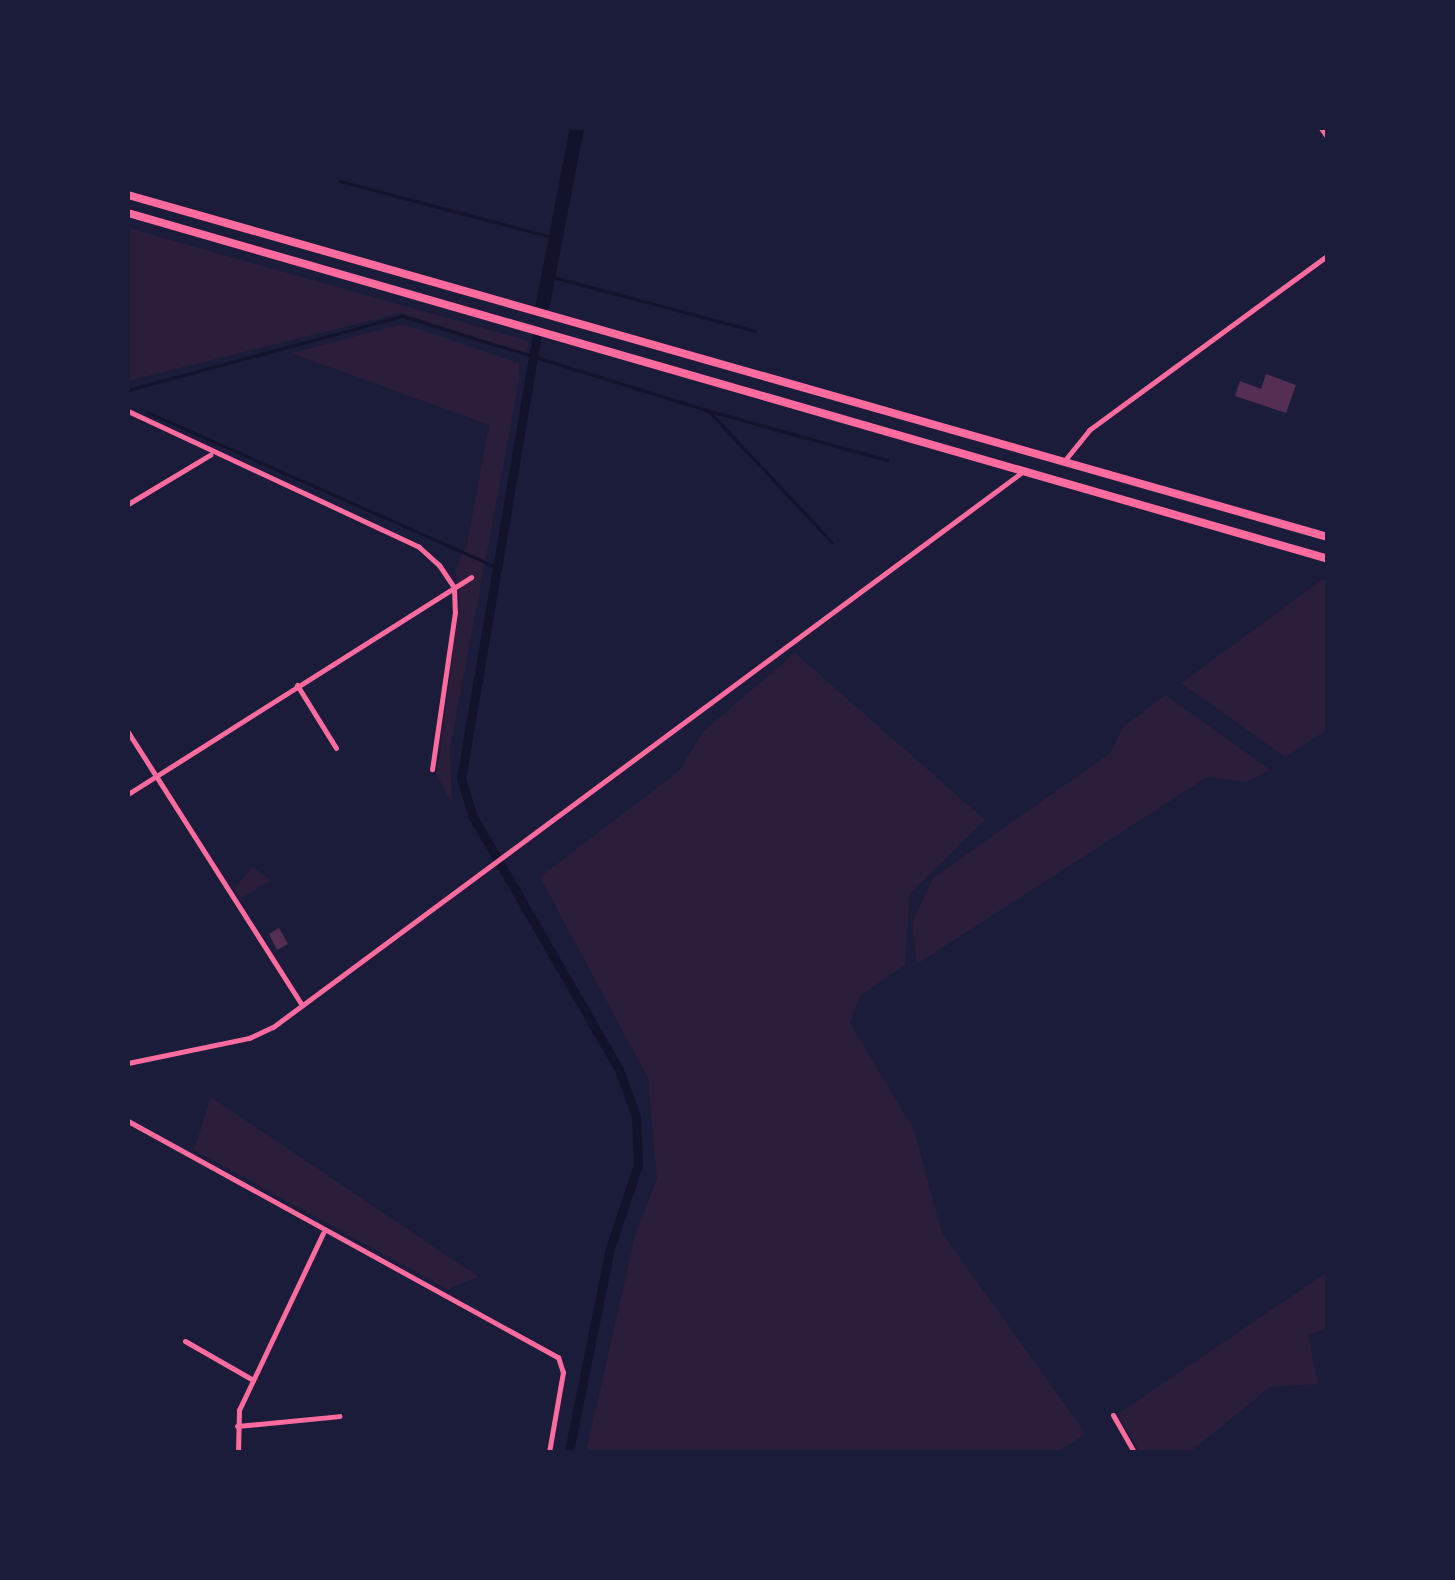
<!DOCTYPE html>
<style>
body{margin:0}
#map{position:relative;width:1455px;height:1580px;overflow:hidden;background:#1b1b3a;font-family:"Golos Text",sans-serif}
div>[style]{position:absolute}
.green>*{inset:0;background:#2a1e3b}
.stream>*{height:2.5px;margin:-1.25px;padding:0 1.25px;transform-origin:1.25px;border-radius:1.25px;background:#12122b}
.canal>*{height:9px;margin:-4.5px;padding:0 4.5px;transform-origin:4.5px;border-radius:4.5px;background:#12122b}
.river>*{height:14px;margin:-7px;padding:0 7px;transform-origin:7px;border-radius:7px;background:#12122b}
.building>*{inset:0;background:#542f53}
.minor>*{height:5px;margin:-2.5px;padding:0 2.5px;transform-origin:2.5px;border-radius:2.5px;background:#ff6b9d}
.tertiary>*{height:5px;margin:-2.5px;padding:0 2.5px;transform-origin:2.5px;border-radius:2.5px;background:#ff6b9d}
.trunk>*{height:8px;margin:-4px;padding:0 4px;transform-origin:4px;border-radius:4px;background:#ff6b9d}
span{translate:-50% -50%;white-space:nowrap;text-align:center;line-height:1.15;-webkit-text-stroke:10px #1b1b3a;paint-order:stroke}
.frame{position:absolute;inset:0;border:130px solid #1b1b3a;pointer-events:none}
</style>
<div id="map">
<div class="green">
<i style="clip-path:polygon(128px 228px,529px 341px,526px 354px,401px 313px,128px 381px)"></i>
<i style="clip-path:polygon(403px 324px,519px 363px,520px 377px,450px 748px,452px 804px,437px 775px,460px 599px,455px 570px,467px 545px,489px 425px,291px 353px)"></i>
<i style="clip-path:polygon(1322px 580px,1328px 580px,1327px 730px,1285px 757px,1181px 683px)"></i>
<i style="clip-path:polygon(795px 653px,985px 820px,910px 893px,905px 965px,860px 996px,850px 1023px,914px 1130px,942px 1233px,1086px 1434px,1057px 1452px,586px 1452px,635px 1236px,657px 1179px,648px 1078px,540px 877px,679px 771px,703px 732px)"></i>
<i style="clip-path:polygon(1166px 695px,1270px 770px,1246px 782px,1207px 777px,917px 964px,912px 923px,933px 878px,1110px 753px,1124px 726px)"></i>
<i style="clip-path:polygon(253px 867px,271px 880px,240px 899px,234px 889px)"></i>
<i style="clip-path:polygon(211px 1097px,479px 1277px,447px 1289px,194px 1150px)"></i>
<i style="clip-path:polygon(1327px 1272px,1327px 1329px,1308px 1335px,1318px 1384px,1270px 1387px,1190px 1452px,1140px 1452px,1118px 1414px)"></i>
</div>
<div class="stream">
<i style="left:340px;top:181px;width:223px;rotate:14.8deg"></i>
<i style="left:549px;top:276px;width:213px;rotate:14.9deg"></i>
<i style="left:128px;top:390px;width:285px;rotate:-15.1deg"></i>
<i style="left:403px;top:316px;width:320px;rotate:17.2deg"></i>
<i style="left:709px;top:411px;width:180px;rotate:46.8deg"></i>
<i style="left:710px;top:411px;width:184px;rotate:15.5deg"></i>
<i style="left:147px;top:412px;width:381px;rotate:23.9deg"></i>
</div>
<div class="canal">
<i style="left:537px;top:334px;width:450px;rotate:99.7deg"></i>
<i style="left:461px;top:778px;width:39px;rotate:73deg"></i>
<i style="left:472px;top:815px;width:294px;rotate:60deg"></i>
<i style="left:619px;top:1070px;width:49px;rotate:69.7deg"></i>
<i style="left:636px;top:1116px;width:49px;rotate:87.7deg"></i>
<i style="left:638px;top:1165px;width:88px;rotate:108.6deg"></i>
<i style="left:610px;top:1248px;width:208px;rotate:101.4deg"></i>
</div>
<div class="river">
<i style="left:543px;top:304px;width:179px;rotate:-79.1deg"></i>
</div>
<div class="building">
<i style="clip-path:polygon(1266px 374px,1296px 385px,1286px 413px,1235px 396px,1240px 381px,1261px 389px)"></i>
<i style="clip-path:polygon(279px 928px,288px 944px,277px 950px,269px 934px)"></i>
</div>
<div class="minor">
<i style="left:128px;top:411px;width:321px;rotate:25deg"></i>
<i style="left:419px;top:547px;width:27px;rotate:42deg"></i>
<i style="left:439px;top:565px;width:27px;rotate:56deg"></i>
<i style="left:454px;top:587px;width:25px;rotate:88deg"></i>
<i style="left:455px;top:612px;width:159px;rotate:98.3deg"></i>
<i style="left:128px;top:504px;width:96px;rotate:-30.9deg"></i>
<i style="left:297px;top:685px;width:74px;rotate:58.2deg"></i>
<i style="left:128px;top:732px;width:324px;rotate:57.5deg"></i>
<i style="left:128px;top:794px;width:406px;rotate:-32.3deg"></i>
<i style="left:128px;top:1063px;width:124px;rotate:-11.7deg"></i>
<i style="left:249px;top:1038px;width:26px;rotate:-25deg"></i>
<i style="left:273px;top:1027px;width:936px;rotate:-36.53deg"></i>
<i style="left:128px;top:1121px;width:491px;rotate:28.8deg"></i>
<i style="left:558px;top:1357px;width:16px;rotate:72deg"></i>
<i style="left:563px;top:1372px;width:81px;rotate:99.9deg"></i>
<i style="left:185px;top:1341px;width:78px;rotate:29.8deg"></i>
<i style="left:1113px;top:1415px;width:43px;rotate:60.4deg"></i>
<i style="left:237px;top:1426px;width:103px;rotate:-5.5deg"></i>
<i style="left:238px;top:1452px;width:42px;rotate:-88.6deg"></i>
<i style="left:239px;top:1410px;width:196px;rotate:-64.6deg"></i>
</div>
<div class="tertiary">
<i style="left:1321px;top:128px;width:12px;rotate:55deg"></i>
<i style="left:1065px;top:460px;width:38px;rotate:-51deg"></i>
<i style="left:1089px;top:430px;width:296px;rotate:-36.2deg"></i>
</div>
<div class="trunk">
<i style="left:128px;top:195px;width:1248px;rotate:15.91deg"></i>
<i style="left:128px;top:213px;width:1249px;rotate:16.08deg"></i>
</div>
<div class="frame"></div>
</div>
